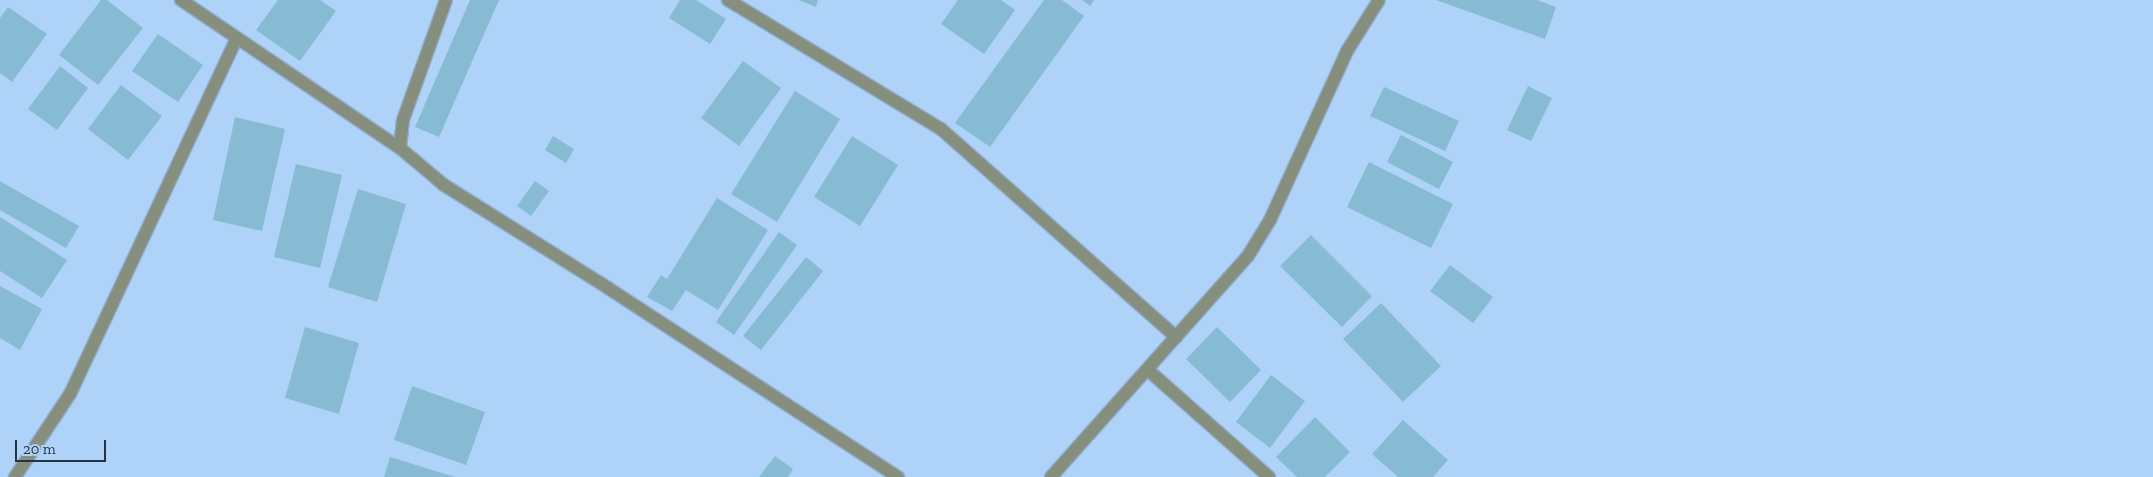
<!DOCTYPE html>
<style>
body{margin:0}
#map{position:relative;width:2153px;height:477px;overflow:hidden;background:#afd2f8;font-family:"Zilla Slab",serif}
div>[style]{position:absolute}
.building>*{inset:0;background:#87bbd3}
.roads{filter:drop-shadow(1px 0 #91afd0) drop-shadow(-1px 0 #91afd0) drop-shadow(0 1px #91afd0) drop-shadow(0 -1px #91afd0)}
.minor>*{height:12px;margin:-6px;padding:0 6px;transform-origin:6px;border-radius:6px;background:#868f7d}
span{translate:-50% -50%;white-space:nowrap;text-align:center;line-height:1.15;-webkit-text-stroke:5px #afd2f8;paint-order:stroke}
.scale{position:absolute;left:15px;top:440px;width:91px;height:22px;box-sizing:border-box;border:2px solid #263442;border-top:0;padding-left:6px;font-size:15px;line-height:18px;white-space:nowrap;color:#263442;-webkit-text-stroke:4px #afd2f8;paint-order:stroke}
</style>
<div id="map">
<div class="building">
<i style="clip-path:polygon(101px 0,107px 0,143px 28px,98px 85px,59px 55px)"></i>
<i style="clip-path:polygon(278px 0,320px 0,336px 11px,300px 61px,256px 30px)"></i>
<i style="clip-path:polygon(470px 0,499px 0,439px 137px,415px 127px)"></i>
<i style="clip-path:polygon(680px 0,696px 0,726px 19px,710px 44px,669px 18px)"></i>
<i style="clip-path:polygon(799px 0,818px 0,816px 7px)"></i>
<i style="clip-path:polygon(958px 0,1001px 0,1015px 10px,984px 54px,941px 24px)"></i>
<i style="clip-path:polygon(1044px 0,1062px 0,1084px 16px,990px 147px,955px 123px)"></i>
<i style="clip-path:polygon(1082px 0,1094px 0,1090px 6px)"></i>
<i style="clip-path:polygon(1436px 0,1537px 0,1556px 7px,1545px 39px)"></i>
<i style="clip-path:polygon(8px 7px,47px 34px,12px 82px,0 73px,0 18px)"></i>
<i style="clip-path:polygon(158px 34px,203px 65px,178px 102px,132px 71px)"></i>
<i style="clip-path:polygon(743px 61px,781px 88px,739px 146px,701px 118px)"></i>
<i style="clip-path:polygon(60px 66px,88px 88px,57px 130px,28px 109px)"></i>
<i style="clip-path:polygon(121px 85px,162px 116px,128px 160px,88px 129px)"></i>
<i style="clip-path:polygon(1528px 86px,1552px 98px,1531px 141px,1507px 130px)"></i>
<i style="clip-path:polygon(1384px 87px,1459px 121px,1445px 151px,1370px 116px)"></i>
<i style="clip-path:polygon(795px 91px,840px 119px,777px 222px,731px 194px)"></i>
<i style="clip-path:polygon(235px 117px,285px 129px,262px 231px,213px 220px)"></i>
<i style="clip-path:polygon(1401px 135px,1453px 162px,1439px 189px,1387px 162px)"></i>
<i style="clip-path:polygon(553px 136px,574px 149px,566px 163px,545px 150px)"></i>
<i style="clip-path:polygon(852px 136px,898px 165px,860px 226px,814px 197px)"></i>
<i style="clip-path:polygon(1369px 162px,1453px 204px,1431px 248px,1347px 207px)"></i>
<i style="clip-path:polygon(296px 164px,342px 175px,320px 268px,274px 257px)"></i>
<i style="clip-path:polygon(0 181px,79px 226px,66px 248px,0 210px)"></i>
<i style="clip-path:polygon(535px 181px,549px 191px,531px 216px,517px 206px)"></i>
<i style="clip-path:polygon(358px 189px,406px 204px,377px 302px,328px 287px)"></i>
<i style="clip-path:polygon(717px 198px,768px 230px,718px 310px,686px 290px,672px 311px,647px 297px,661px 275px,667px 279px)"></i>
<i style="clip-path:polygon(0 217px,67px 260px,42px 298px,0 271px)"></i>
<i style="clip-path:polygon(779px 232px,797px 245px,734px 335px,716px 322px)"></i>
<i style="clip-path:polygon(1311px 235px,1372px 296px,1342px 327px,1280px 266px)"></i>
<i style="clip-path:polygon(806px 257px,823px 271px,761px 350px,743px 336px)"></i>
<i style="clip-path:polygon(1450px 265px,1493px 297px,1473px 323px,1430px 291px)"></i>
<i style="clip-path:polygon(0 286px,42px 309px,20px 350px,0 338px)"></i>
<i style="clip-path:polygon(1381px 303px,1441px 366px,1403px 402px,1343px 339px)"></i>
<i style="clip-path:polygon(305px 327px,359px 343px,339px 414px,285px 398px)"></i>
<i style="clip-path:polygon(1217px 327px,1261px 370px,1230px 402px,1186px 359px)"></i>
<i style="clip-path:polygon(1271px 375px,1305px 401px,1270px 448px,1236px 422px)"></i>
<i style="clip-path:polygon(412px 386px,485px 412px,466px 465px,394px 440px)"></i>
<i style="clip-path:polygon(1315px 417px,1350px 452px,1325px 477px,1297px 477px,1276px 457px)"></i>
<i style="clip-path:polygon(1403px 420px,1448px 460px,1433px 477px,1398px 477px,1372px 454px)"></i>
<i style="clip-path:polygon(775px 456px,793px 469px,788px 477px,759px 477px)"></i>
<i style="clip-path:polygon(390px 457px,455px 477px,384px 477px)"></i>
</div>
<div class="roads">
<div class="minor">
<i style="left:181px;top:0;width:264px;rotate:34.1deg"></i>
<i style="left:400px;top:148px;width:57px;rotate:40.1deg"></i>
<i style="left:444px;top:185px;width:194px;rotate:32.1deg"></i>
<i style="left:608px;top:288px;width:346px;rotate:33.1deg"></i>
<i style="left:728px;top:0;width:249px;rotate:31.2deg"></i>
<i style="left:941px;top:129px;width:314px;rotate:41.5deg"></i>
<i style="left:400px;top:148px;width:28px;rotate:-84deg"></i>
<i style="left:403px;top:120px;width:127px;rotate:-70.3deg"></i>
<i style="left:1148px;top:370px;width:162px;rotate:41.5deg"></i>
<i style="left:15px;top:477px;width:100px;rotate:-56.5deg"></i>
<i style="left:70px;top:394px;width:393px;rotate:-64.9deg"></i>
<i style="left:1051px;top:477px;width:296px;rotate:-48.3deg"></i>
<i style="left:1248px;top:256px;width:42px;rotate:-58.6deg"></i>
<i style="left:1270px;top:220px;width:186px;rotate:-65.5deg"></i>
<i style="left:1347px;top:51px;width:60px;rotate:-57.9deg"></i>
</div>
</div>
<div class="scale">20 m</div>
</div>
